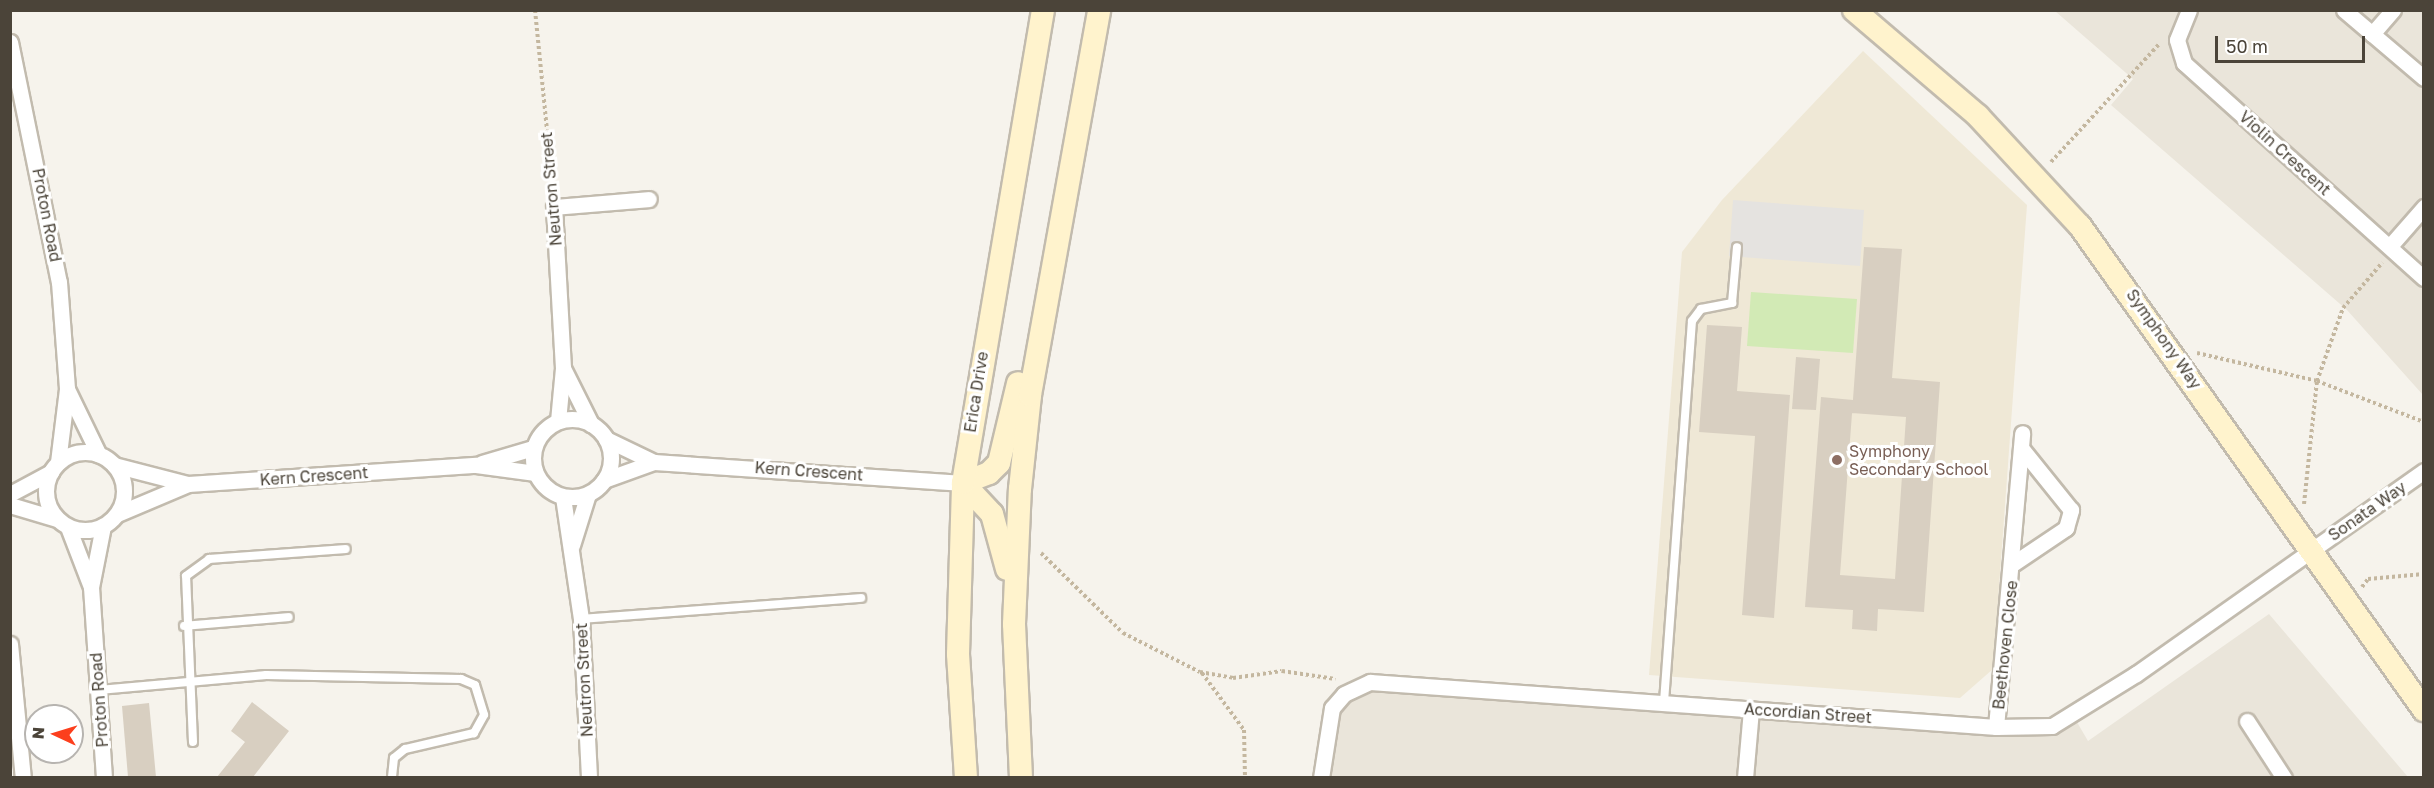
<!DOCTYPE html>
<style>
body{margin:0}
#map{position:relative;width:2434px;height:788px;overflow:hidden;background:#f6f3ec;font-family:"Golos Text",sans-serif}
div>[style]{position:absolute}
.residential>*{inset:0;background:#eae5da}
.education>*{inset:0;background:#efe8d6}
.green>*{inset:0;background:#d2eab5}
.parking>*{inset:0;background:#e5e3e0}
.building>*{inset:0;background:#d8cfc1}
.path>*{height:4px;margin-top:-2px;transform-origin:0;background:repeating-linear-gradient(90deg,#c4b79f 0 3px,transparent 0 6px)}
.roads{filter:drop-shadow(2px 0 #c2bbae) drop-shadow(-2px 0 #c2bbae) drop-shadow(0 2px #c2bbae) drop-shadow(0 -2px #c2bbae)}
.lane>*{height:8px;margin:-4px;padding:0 4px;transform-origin:4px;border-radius:4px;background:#fff}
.street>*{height:15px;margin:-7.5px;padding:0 7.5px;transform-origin:7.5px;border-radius:7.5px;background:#fff}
.street>.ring{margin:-7.5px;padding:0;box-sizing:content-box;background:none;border:15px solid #fff;border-radius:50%}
.secondary>*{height:22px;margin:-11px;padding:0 11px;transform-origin:11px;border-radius:11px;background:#fff3cd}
.dots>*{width:16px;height:16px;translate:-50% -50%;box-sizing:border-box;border:3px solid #fff;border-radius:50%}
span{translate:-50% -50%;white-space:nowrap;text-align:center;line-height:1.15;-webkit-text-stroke:6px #fff;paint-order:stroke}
.street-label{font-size:16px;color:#4b4439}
.education-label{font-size:16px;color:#785e54}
.left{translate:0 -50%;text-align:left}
.frame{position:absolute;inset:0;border:12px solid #4b4439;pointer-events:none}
.north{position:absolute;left:24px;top:704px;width:60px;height:60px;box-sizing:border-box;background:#fff;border:2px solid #b7b4b0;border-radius:50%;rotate:274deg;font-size:16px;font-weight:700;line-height:24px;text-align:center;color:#4b4439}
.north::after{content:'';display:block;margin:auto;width:21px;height:27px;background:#fc3f1d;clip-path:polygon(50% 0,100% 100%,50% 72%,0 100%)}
.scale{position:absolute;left:2215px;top:36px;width:150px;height:27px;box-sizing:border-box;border:3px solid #4b4439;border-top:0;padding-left:8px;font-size:18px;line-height:21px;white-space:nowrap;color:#4b4439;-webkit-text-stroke:4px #fff;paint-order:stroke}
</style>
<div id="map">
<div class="residential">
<i style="clip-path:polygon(2055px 11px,2423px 11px,2423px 395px,2347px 310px,2111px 105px,2133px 79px)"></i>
<i style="clip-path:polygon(2269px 614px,2408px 777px,1323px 778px,1328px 721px,1362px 685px,2027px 732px,2074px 717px,2088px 741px)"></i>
</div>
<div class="education">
<i style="clip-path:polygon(1863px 51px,2027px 205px,1993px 669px,1960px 698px,1649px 675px,1682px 252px,1722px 200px)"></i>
</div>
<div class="green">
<i style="clip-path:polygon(1751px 292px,1857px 299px,1853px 353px,1747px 346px)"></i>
</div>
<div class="parking">
<i style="clip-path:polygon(1733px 200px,1864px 210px,1860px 266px,1729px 256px)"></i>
</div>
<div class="building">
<i style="clip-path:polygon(1864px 247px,1902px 249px,1892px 378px,1940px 382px,1924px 612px,1878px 609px,1877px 631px,1852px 629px,1853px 610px,1805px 607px,1821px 397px,1853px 400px,1840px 575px,1895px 579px,1906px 417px,1852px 413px)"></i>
<i style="clip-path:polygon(1707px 325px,1742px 327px,1737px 391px,1790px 395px,1774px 618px,1742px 615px,1755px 436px,1699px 432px)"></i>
<i style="clip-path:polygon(1796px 357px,1820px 359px,1816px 410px,1792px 409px)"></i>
<i style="clip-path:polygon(252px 702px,289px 731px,253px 777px,217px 777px,245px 742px,231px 731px)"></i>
<i style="clip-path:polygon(149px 703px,156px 777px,128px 777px,122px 706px)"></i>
</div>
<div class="path">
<i style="left:535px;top:10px;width:182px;rotate:84.3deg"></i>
<i style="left:2051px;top:162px;width:161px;rotate:-47.5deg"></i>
<i style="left:2197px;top:353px;width:123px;rotate:13.1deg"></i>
<i style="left:2317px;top:381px;width:115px;rotate:21deg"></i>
<i style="left:2304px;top:504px;width:124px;rotate:-84deg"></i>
<i style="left:2317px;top:381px;width:77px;rotate:-70.4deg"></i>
<i style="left:2343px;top:308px;width:60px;rotate:-49.1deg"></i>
<i style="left:1041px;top:553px;width:115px;rotate:44.3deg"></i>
<i style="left:1123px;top:633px;width:86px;rotate:26.9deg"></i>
<i style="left:1200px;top:672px;width:34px;rotate:10deg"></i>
<i style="left:1233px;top:678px;width:49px;rotate:-8.1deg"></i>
<i style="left:1282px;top:671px;width:54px;rotate:8.6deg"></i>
<i style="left:2362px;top:587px;width:10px;rotate:-53deg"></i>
<i style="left:2368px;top:579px;width:56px;rotate:-5.1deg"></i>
<i style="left:1202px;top:673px;width:71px;rotate:53.6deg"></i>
<i style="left:1244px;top:730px;width:48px;rotate:88.8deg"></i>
</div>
<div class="roads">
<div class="lane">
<i style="left:581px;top:619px;width:281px;rotate:-4.3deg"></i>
<i style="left:184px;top:626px;width:105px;rotate:-4.9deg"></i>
<i style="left:99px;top:690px;width:168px;rotate:-5.1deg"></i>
<i style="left:266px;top:675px;width:195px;rotate:1.2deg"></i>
<i style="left:461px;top:679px;width:15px;rotate:23deg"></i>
<i style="left:475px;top:685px;width:31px;rotate:73deg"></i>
<i style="left:484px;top:715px;width:21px;rotate:119deg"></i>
<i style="left:474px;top:733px;width:71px;rotate:166.9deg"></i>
<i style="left:405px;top:749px;width:14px;rotate:141deg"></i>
<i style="left:394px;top:758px;width:20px;rotate:96deg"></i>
<i style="left:1664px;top:702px;width:382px;rotate:-85.8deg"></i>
<i style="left:1692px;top:321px;width:15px;rotate:-53deg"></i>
<i style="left:1701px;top:309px;width:32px;rotate:-11deg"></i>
<i style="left:1732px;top:303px;width:56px;rotate:-84.9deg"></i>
<i style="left:193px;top:742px;width:166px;rotate:-92.4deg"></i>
<i style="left:186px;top:576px;width:29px;rotate:-36deg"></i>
<i style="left:209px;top:559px;width:137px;rotate:-4.2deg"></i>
</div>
<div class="street">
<i style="left:2189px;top:10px;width:32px;rotate:112deg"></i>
<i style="left:2177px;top:40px;width:24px;rotate:73deg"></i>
<i style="left:2184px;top:63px;width:322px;rotate:41.9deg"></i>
<i style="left:2344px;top:10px;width:105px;rotate:40.4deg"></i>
<i style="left:2372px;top:34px;width:32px;rotate:-49deg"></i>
<i style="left:10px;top:42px;width:245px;rotate:78.5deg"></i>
<i style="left:59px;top:282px;width:107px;rotate:85.7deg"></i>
<i style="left:67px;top:389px;width:74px;rotate:97deg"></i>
<i style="left:2390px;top:246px;width:52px;rotate:-48.9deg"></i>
<i style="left:563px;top:368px;width:63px;rotate:63.4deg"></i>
<i style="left:67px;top:389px;width:73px;rotate:64.1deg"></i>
<i class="ring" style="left:533px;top:419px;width:63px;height:63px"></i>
<i style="left:558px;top:421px;width:53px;rotate:-84.6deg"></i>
<i style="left:563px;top:368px;width:161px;rotate:-93.2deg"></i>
<i style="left:554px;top:207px;width:95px;rotate:-4.8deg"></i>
<i style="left:606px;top:439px;width:53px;rotate:25.6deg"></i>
<i style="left:654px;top:462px;width:310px;rotate:3.9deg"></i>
<i class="ring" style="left:46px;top:452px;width:63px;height:63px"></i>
<i style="left:482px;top:463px;width:53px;rotate:-16.4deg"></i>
<i style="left:114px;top:465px;width:76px;rotate:14.4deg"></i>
<i style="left:604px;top:480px;width:53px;rotate:-19.8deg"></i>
<i style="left:10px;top:494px;width:47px;rotate:-28.2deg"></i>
<i style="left:563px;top:497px;width:123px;rotate:81.6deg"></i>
<i style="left:581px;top:619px;width:159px;rotate:87.1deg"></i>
<i style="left:10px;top:505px;width:49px;rotate:16.6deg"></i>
<i style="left:117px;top:514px;width:77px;rotate:-22.9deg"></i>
<i style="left:188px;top:484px;width:289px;rotate:-3.8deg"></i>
<i style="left:476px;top:465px;width:60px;rotate:7.7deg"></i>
<i style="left:103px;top:526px;width:62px;rotate:101.1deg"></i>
<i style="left:91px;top:587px;width:191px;rotate:86.1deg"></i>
<i style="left:68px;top:527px;width:64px;rotate:69deg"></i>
<i style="left:572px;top:545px;width:53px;rotate:-72.6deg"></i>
<i style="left:2014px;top:563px;width:63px;rotate:-33.9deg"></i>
<i style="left:2066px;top:528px;width:19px;rotate:-74deg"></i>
<i style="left:2071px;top:510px;width:78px;rotate:-128.8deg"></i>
<i style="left:10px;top:644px;width:135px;rotate:84.5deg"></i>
<i style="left:2247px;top:721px;width:68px;rotate:57deg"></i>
<i style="left:1996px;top:727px;width:295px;rotate:-84.9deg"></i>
<i style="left:1321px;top:778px;width:71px;rotate:-81.1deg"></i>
<i style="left:1332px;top:708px;width:18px;rotate:-49deg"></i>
<i style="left:1344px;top:694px;width:29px;rotate:-25deg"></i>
<i style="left:1370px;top:682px;width:628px;rotate:4.11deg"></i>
<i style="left:1996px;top:727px;width:56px;rotate:-1deg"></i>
<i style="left:2052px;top:726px;width:99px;rotate:-31.8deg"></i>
<i style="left:2136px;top:674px;width:352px;rotate:-35.2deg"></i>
<i style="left:1745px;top:778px;width:69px;rotate:-85deg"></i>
</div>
<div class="secondary">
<i style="left:1854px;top:10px;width:163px;rotate:40.5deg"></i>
<i style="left:1978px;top:116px;width:150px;rotate:47.2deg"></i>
<i style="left:2080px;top:226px;width:594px;rotate:54.6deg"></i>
<i style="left:963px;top:483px;width:28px;rotate:-21deg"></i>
<i style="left:989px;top:473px;width:14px;rotate:-45deg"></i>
<i style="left:999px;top:463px;width:82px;rotate:-76.6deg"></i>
<i style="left:963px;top:483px;width:42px;rotate:46.9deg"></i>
<i style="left:992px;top:514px;width:57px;rotate:74.7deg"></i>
<i style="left:966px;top:778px;width:124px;rotate:-93.7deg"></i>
<i style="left:958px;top:654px;width:171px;rotate:-88.3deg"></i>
<i style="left:963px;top:483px;width:480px;rotate:-80.4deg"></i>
<i style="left:1021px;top:778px;width:154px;rotate:-92.6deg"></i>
<i style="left:1014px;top:624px;width:135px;rotate:-87.5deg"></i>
<i style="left:1020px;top:489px;width:95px;rotate:-83.9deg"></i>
<i style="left:1030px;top:395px;width:391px;rotate:-79.8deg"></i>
</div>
</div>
<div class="dots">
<i style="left:1837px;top:460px;background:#8d6e63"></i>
</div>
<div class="street-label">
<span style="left:2285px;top:153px;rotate:42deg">Violin Crescent</span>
<span style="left:551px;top:189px;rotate:-95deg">Neutron Street</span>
<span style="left:47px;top:215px;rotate:79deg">Proton Road</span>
<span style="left:2164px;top:339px;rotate:55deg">Symphony Way</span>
<span style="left:976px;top:392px;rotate:-81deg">Erica Drive</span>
<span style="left:809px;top:471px;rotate:4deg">Kern Crescent</span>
<span style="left:314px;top:476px;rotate:-4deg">Kern Crescent</span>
<span style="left:2367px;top:511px;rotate:-35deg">Sonata Way</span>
<span style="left:2005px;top:645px;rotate:-84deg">Beethoven Close</span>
<span style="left:584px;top:680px;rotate:-93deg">Neutron Street</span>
<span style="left:99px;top:700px;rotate:-94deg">Proton Road</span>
<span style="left:1808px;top:713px;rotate:4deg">Accordian Street</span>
</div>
<div class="education-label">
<span class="left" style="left:1849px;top:460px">Symphony<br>Secondary School</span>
</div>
<div class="frame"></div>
<div class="north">N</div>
<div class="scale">50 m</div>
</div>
